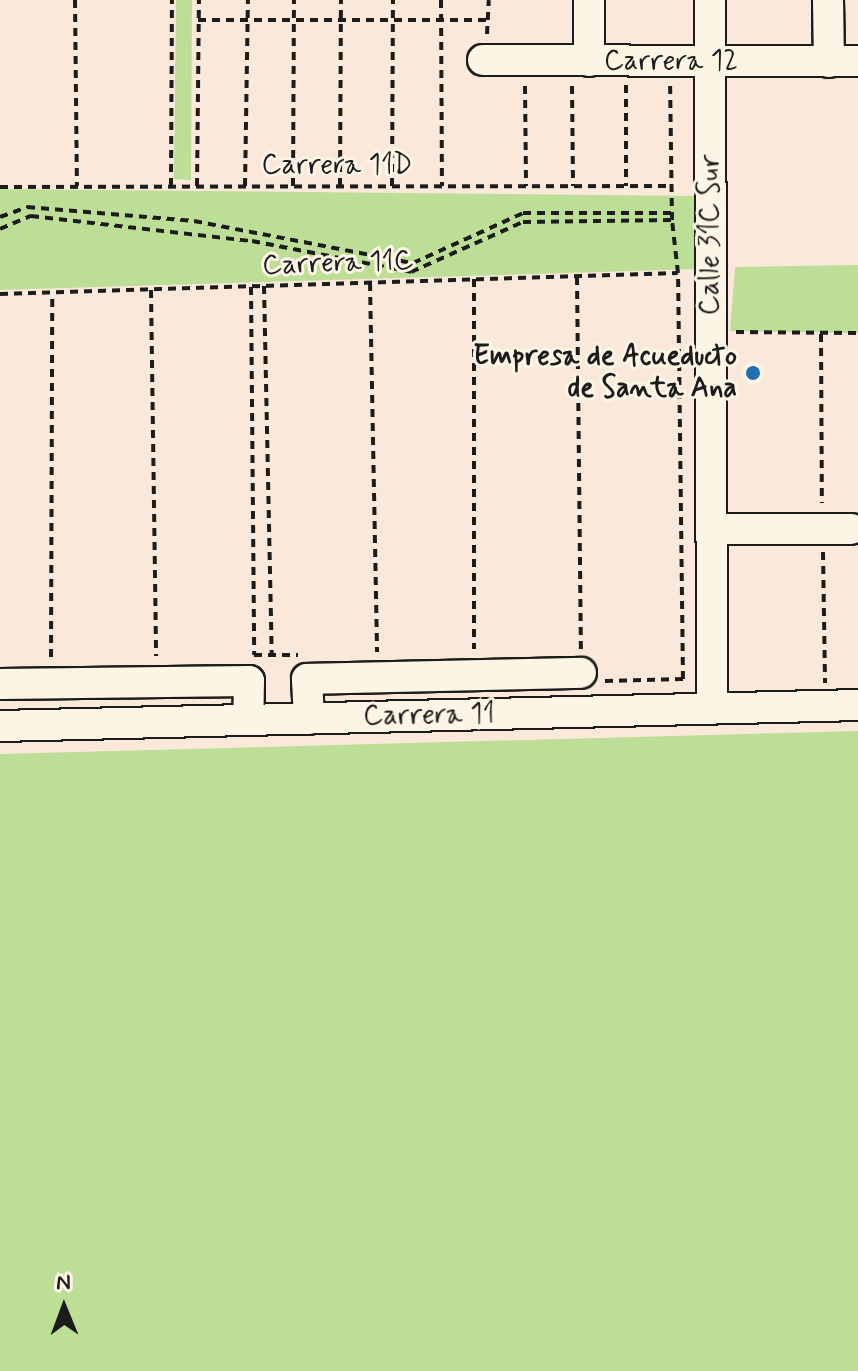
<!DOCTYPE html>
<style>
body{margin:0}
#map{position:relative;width:858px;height:1371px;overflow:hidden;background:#fae9da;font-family:Mynerve,sans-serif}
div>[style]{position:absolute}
.green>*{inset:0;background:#bdde97}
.path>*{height:4px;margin-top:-2px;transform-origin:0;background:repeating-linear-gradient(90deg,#1c1c1c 0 8px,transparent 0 14px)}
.roads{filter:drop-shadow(2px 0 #1c1c1c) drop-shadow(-2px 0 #1c1c1c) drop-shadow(0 2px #1c1c1c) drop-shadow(0 -2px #1c1c1c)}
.minor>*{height:30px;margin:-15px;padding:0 15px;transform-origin:15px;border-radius:15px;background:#fcf5e5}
.dots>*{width:22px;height:22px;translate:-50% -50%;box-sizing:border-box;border:4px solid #fcf5e5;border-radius:50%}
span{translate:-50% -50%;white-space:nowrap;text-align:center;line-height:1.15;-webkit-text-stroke:6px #fcf5e5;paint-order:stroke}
.street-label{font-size:28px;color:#1c1c1c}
.poi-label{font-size:28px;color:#1c1c1c;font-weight:700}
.right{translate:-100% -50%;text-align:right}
.north{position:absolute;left:24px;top:1267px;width:80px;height:80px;-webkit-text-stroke:6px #fcf5e5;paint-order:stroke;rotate:359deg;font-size:22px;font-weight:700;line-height:32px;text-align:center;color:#1c1c1c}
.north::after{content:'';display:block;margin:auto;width:28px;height:36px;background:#1c1c1c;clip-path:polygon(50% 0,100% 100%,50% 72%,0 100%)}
</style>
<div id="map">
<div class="green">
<i style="clip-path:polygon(176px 0,192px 0,191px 180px,174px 179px)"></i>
<i style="clip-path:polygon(0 189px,697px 196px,697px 269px,0 290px)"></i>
<i style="clip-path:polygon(858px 265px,858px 333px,730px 331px,735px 267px)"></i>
<i style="clip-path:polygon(858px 731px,858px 1371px,0 1371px,0 754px)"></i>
</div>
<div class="path">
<i style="left:75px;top:0;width:186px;rotate:89.4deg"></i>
<i style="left:441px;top:0;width:186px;rotate:89.7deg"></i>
<i style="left:198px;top:20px;width:291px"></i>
<i style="left:487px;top:34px;width:34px;rotate:-87deg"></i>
<i style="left:626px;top:85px;width:101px;rotate:90deg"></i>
<i style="left:525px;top:86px;width:100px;rotate:89.4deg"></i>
<i style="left:572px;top:86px;width:100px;rotate:89.4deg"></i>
<i style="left:171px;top:186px;width:186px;rotate:-89.7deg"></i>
<i style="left:197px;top:186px;width:186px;rotate:-89.4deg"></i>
<i style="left:245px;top:186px;width:186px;rotate:-89.1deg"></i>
<i style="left:293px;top:186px;width:186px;rotate:-89.7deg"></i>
<i style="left:340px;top:186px;width:186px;rotate:-89.7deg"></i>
<i style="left:392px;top:186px;width:186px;rotate:-89.7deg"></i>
<i style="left:0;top:187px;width:673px;rotate:-0.09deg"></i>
<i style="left:0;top:217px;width:29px;rotate:-20deg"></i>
<i style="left:27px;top:207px;width:168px;rotate:4.8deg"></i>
<i style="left:194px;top:221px;width:223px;rotate:10.9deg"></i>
<i style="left:413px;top:263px;width:121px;rotate:-24.4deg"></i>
<i style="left:523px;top:213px;width:149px"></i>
<i style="left:0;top:229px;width:34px;rotate:-23deg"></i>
<i style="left:31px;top:216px;width:222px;rotate:6.5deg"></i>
<i style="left:252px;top:241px;width:162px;rotate:11deg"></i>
<i style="left:411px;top:272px;width:123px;rotate:-24.1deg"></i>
<i style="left:523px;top:222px;width:149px;rotate:-0.8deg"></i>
<i style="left:672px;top:220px;width:136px;rotate:-90.8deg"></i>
<i style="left:577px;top:277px;width:373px;rotate:89.4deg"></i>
<i style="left:474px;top:279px;width:370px;rotate:90deg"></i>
<i style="left:370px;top:283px;width:369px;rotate:88.9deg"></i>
<i style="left:264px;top:286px;width:369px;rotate:88.8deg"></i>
<i style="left:251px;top:287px;width:368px;rotate:89.5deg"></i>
<i style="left:151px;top:290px;width:366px;rotate:89.2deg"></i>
<i style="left:0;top:294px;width:678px;rotate:-1.77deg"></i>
<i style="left:736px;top:332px;width:122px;rotate:0.5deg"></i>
<i style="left:821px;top:334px;width:169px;rotate:89.7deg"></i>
<i style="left:823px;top:552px;width:131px;rotate:89.1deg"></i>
<i style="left:254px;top:655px;width:44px"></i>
<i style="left:51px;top:657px;width:364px;rotate:-89.8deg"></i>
<i style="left:605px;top:681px;width:78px;rotate:-1.5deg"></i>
<i style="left:683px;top:679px;width:406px;rotate:-90.7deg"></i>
<i style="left:678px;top:273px;width:53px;rotate:-96.5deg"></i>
</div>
<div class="roads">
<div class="minor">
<i style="left:710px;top:0;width:709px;rotate:89.84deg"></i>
<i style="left:828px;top:0;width:62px;rotate:89.1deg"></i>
<i style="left:483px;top:60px;width:375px;rotate:0.2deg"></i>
<i style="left:589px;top:61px;width:61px;rotate:-90deg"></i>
<i style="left:712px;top:529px;width:139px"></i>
<i style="left:0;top:684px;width:249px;rotate:-0.7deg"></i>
<i style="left:249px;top:681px;width:39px;rotate:91deg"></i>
<i style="left:309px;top:719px;width:40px;rotate:-92.9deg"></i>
<i style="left:307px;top:679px;width:274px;rotate:-1.3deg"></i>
<i style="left:0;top:726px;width:858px;rotate:-1.4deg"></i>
</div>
</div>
<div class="dots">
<i style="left:753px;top:373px;background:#1f6fb2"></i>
</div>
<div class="street-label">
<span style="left:671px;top:62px">Carrera 12</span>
<span style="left:337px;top:166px">Carrera 11D</span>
<span style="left:711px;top:235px;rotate:-90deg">Calle 31C Sur</span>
<span style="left:338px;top:264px;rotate:-2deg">Carrera 11C</span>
<span style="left:429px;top:716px;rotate:-1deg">Carrera 11</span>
</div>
<div class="poi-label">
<span class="right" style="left:737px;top:373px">Empresa de Acueducto<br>de Santa Ana</span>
</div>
<div class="north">N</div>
</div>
